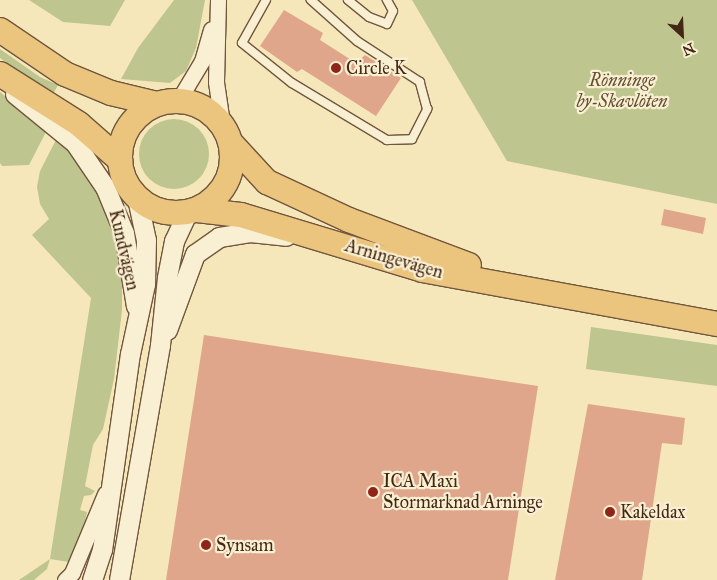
<!DOCTYPE html>
<meta charset="utf-8">
<style>
body{margin:0}
#map{position:relative;width:717px;height:580px;overflow:hidden;background:#f6e7ba;font-family:"IM FELL Great Primer",serif}
div>[style]{position:absolute}
.green>*{inset:0;background:#bec58f}
.round{border-radius:50%}
.building>*{inset:0;background:#dfa68c}
.roads{filter:drop-shadow(1px 0 #70563d) drop-shadow(-1px 0 #70563d) drop-shadow(0 1px #70563d) drop-shadow(0 -1px #70563d)}
.service>*{height:8px;margin:-4px;padding:0 4px;transform-origin:4px;border-radius:4px;background:#f9efd2}
.minor>*{height:15px;margin:-7.5px;padding:0 7.5px;transform-origin:7.5px;border-radius:7.5px;background:#f9efd2}
.tertiary>*{height:19px;margin:-9.5px;padding:0 9.5px;transform-origin:9.5px;border-radius:9.5px;background:#f9efd2}
.primary>*{height:24px;margin:-12px;padding:0 12px;transform-origin:12px;border-radius:12px;background:#ebc47d}
.primary>.ring{margin:-12px;padding:0;box-sizing:content-box;background:none;border:24px solid #ebc47d;border-radius:50%}
.dots>*{width:14px;height:14px;translate:-50% -50%;box-sizing:border-box;border:2px solid #f9efd2;border-radius:50%}
span{translate:-50% -50%;white-space:nowrap;text-align:center;line-height:1.15;-webkit-text-stroke:4.5px #f9efd2;paint-order:stroke}
.poi-label{font-size:18px;color:#432613}
.left{translate:0 -50%;text-align:left}
.park-label{font-size:18px;color:#624e32;font-style:italic}
.street-label{font-size:18px;color:#432613}
.north{position:absolute;left:657px;top:10px;width:50px;height:50px;-webkit-text-stroke:4px #f9efd2;paint-order:stroke;rotate:155deg;font-size:14px;font-weight:700;line-height:20px;text-align:center;color:#432613}
.north::after{content:'';display:block;margin:auto;width:18px;height:22px;background:#432613;clip-path:polygon(50% 0,100% 100%,50% 72%,0 100%)}
</style>
<div id="map">
<div class="green">
<i style="clip-path:polygon(29px 0,125px 0,110px 26px,63px 22px)"></i>
<i style="clip-path:polygon(174px 0,205px 0,196px 48px,186px 71px,170px 83px,121px 79px,138px 48px)"></i>
<i style="clip-path:polygon(412px 0,717px 0,717px 204px,507px 161px)"></i>
<i style="clip-path:polygon(0 49px,40px 77px,58px 85px,52px 96px,0 58px)"></i>
<i style="clip-path:polygon(0 92px,47px 130px,29px 165px,2px 166px,0 163px)"></i>
<i class="round" style="left:139px;top:119px;width:70px;height:70px"></i>
<i style="clip-path:polygon(58px 136px,85px 164px,115px 230px,122px 262px,122px 310px,114px 379px,103px 429px,93px 445px,85px 486px,95px 491px,91px 495px,84px 496px,80px 510px,87px 512px,80px 545px,69px 562px,50px 559px,47px 569px,34px 580px,19px 580px,50px 559px,91px 298px,32px 235px,49px 219px,40px 204px,37px 187px,40px 171px)"></i>
<i style="clip-path:polygon(591px 327px,717px 345px,717px 386px,586px 369px)"></i>
</div>
<div class="building">
<i style="clip-path:polygon(284px 10px,323px 33px,320px 40px,356px 63px,365px 55px,401px 78px,376px 116px,302px 69px,297px 72px,260px 46px)"></i>
<i style="clip-path:polygon(664px 209px,706px 218px,703px 234px,661px 225px)"></i>
<i style="clip-path:polygon(204px 335px,538px 386px,508px 580px,166px 580px)"></i>
<i style="clip-path:polygon(588px 404px,685px 418px,682px 445px,662px 443px,642px 580px,555px 580px)"></i>
</div>
<div class="roads">
<div class="service">
<i style="left:266px;top:0;width:49px;rotate:119.2deg"></i>
<i style="left:242px;top:43px;width:64px;rotate:38.7deg"></i>
<i style="left:292px;top:83px;width:111px;rotate:31deg"></i>
<i style="left:387px;top:140px;width:25px;rotate:-2deg"></i>
<i style="left:412px;top:139px;width:34px;rotate:-63deg"></i>
<i style="left:427px;top:109px;width:28px;rotate:-105deg"></i>
<i style="left:420px;top:82px;width:75px;rotate:-146.9deg"></i>
<i style="left:357px;top:41px;width:62px;rotate:-138.3deg"></i>
<i style="left:348px;top:0;width:27px;rotate:39deg"></i>
<i style="left:369px;top:17px;width:19px;rotate:21deg"></i>
<i style="left:387px;top:24px;width:14px;rotate:-65deg"></i>
<i style="left:393px;top:11px;width:13px;rotate:-119deg"></i>
</div>
<div class="minor">
<i style="left:218px;top:0;width:82px;rotate:91.4deg"></i>
<i style="left:216px;top:82px;width:41px;rotate:81.7deg"></i>
<i style="left:178px;top:101px;width:47px;rotate:-59deg"></i>
<i style="left:202px;top:61px;width:33px;rotate:-74deg"></i>
<i style="left:65px;top:580px;width:10px;rotate:-45deg"></i>
<i style="left:72px;top:573px;width:86px;rotate:-67.3deg"></i>
</div>
<div class="tertiary">
<i style="left:15px;top:94px;width:77px;rotate:39.2deg"></i>
<i style="left:75px;top:143px;width:53px;rotate:55.7deg"></i>
<i style="left:105px;top:187px;width:50px;rotate:67.6deg"></i>
<i style="left:124px;top:233px;width:74px;rotate:80.7deg"></i>
<i style="left:167px;top:330px;width:81px;rotate:-69.8deg"></i>
<i style="left:195px;top:254px;width:29px;rotate:-35deg"></i>
<i style="left:219px;top:237px;width:31px;rotate:-9deg"></i>
<i style="left:250px;top:232px;width:36px;rotate:6deg"></i>
<i style="left:92px;top:580px;width:32px;rotate:-72deg"></i>
<i style="left:102px;top:550px;width:198px;rotate:-81.9deg"></i>
<i style="left:130px;top:354px;width:72px;rotate:-77.9deg"></i>
<i style="left:145px;top:284px;width:44px;rotate:-88.7deg"></i>
<i style="left:146px;top:240px;width:43px;rotate:-102.1deg"></i>
<i style="left:119px;top:580px;width:239px;rotate:-80.1deg"></i>
<i style="left:160px;top:345px;width:68px;rotate:-84.1deg"></i>
<i style="left:167px;top:277px;width:37px;rotate:-79deg"></i>
<i style="left:174px;top:241px;width:31px;rotate:-65deg"></i>
</div>
<div class="primary">
<i style="left:0;top:30px;width:78px;rotate:34.1deg"></i>
<i style="left:65px;top:74px;width:50px;rotate:22.4deg"></i>
<i style="left:111px;top:93px;width:47px;rotate:13.4deg"></i>
<i style="left:0;top:74px;width:93px;rotate:32.3deg"></i>
<i style="left:79px;top:124px;width:55px;rotate:41.3deg"></i>
<i class="ring" style="left:120px;top:101px;width:88px;height:88px"></i>
<i style="left:232px;top:144px;width:52px;rotate:47.4deg"></i>
<i style="left:267px;top:182px;width:90px;rotate:24.9deg"></i>
<i style="left:349px;top:220px;width:128px;rotate:20.6deg"></i>
<i style="left:197px;top:210px;width:44px;rotate:6.5deg"></i>
<i style="left:241px;top:215px;width:190px;rotate:16.8deg"></i>
<i style="left:423px;top:270px;width:299px;rotate:10.4deg"></i>
</div>
</div>
<div class="dots">
<i style="left:336px;top:68px;background:#8f2418"></i>
<i style="left:373px;top:492px;background:#8f2418"></i>
<i style="left:610px;top:512px;background:#8f2418"></i>
<i style="left:206px;top:545px;background:#8f2418"></i>
</div>
<div class="poi-label">
<span class="left" style="left:346px;top:68px">Circle K</span>
<span class="left" style="left:383px;top:492px">ICA Maxi<br>Stormarknad Arninge</span>
<span class="left" style="left:620px;top:512px">Kakeldax</span>
<span class="left" style="left:216px;top:545px">Synsam</span>
</div>
<div class="park-label">
<span style="left:622px;top:91px">Rönninge<br>by-Skavlöten</span>
</div>
<div class="street-label">
<span style="left:124px;top:250px;rotate:77deg">Kundvägen</span>
<span style="left:394px;top:259px;rotate:16deg">Arningevägen</span>
</div>
<div class="north">N</div>
</div>
